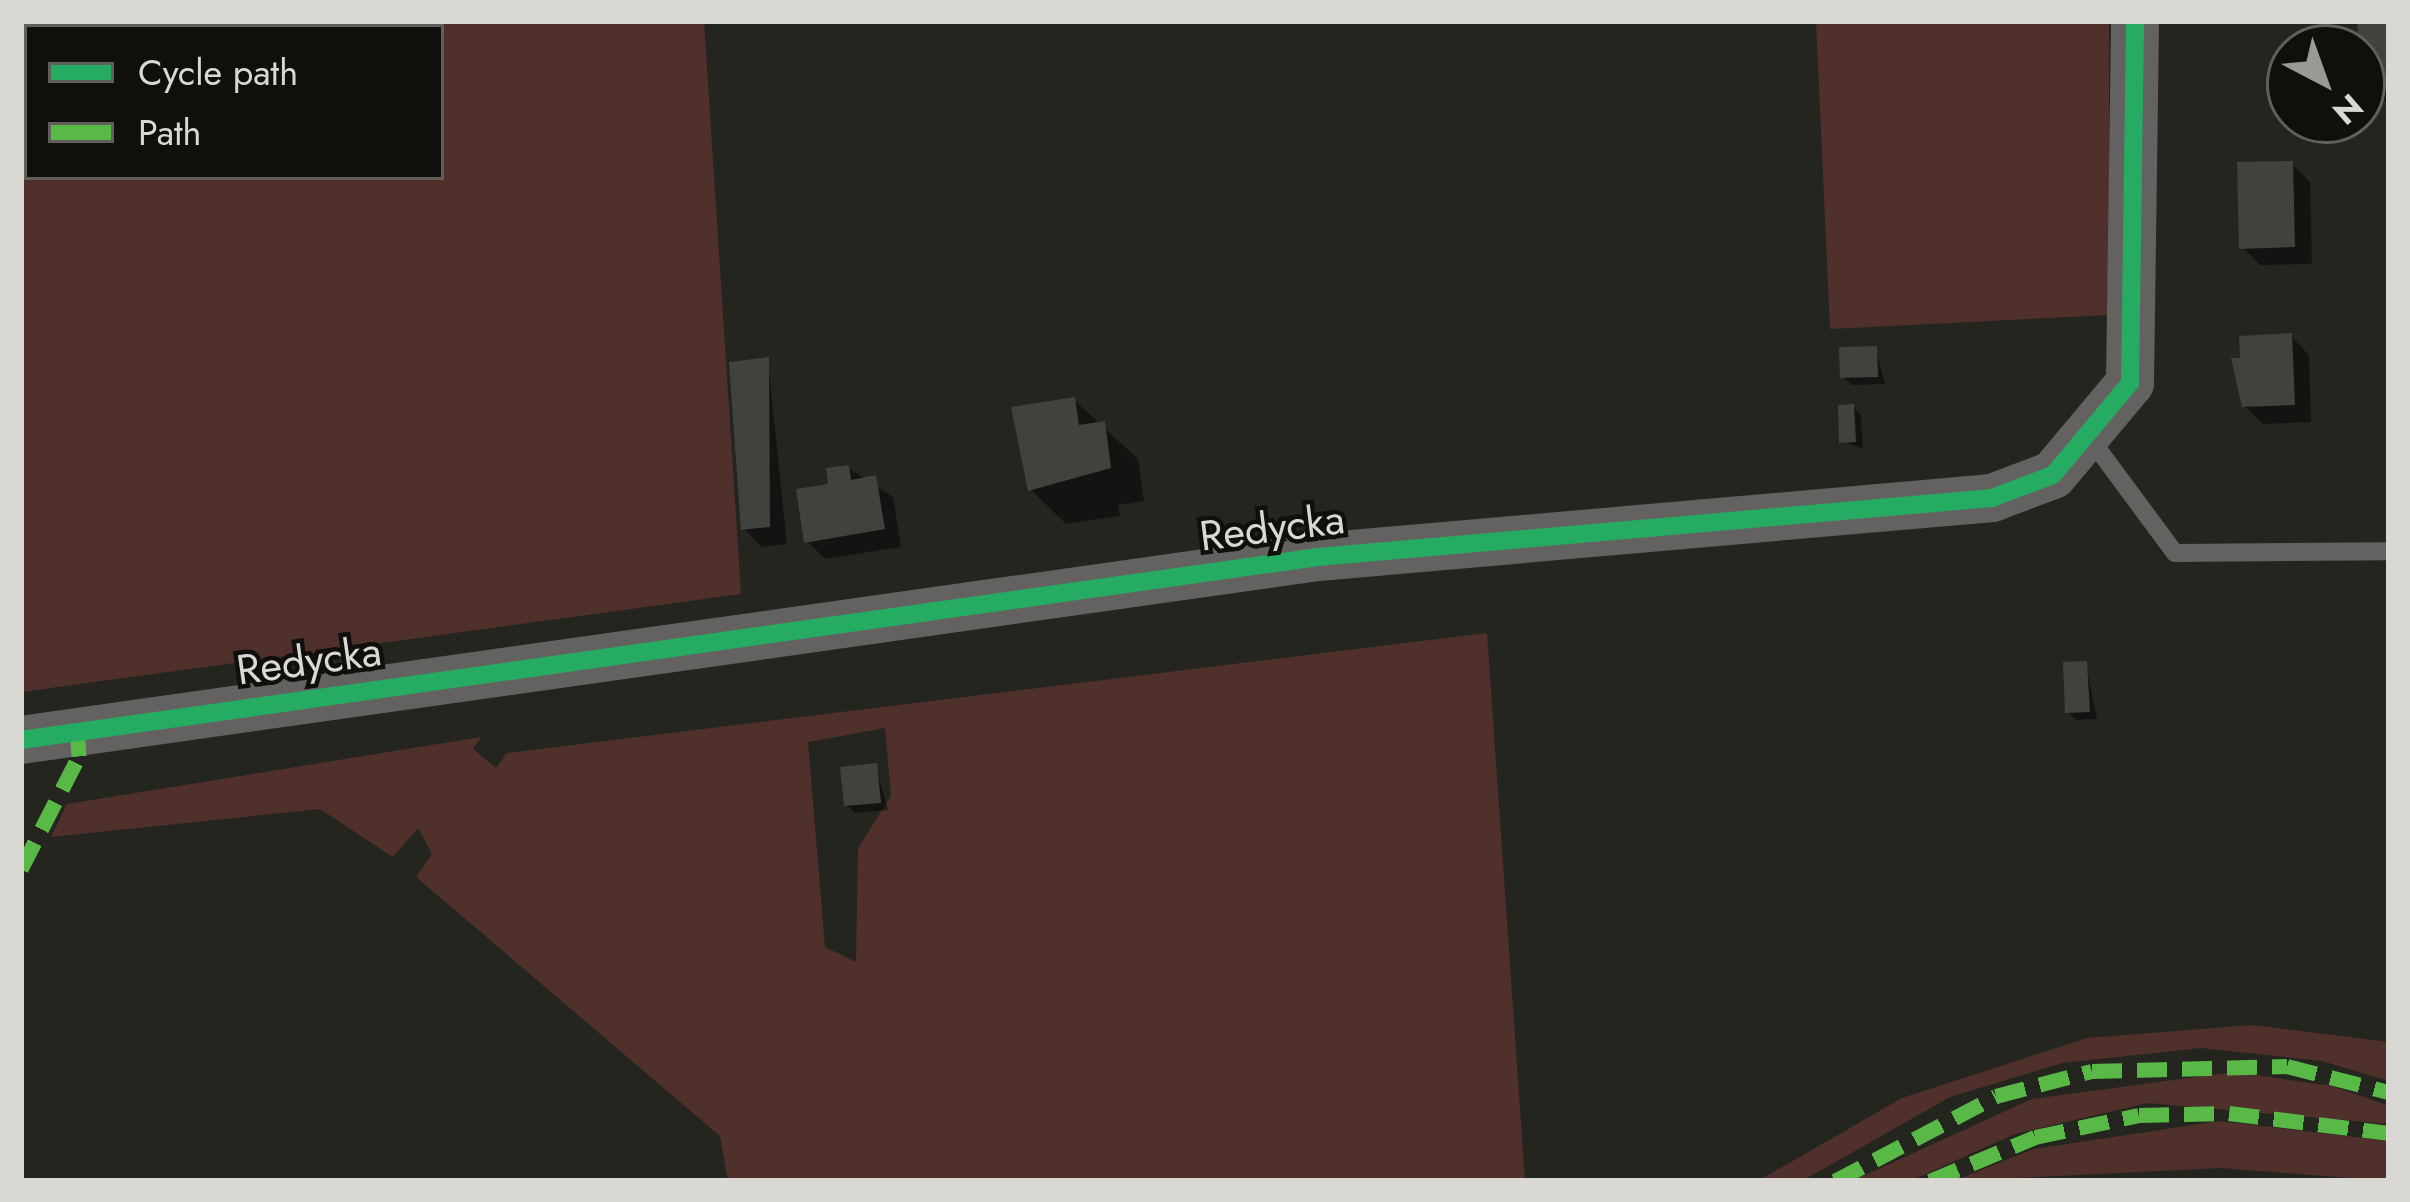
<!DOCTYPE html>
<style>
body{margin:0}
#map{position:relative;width:2410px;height:1202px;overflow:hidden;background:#252520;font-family:Jost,sans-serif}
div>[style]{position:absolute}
.green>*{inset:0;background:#50302b}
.shadow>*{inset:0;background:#0007}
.building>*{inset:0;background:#41423e}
.service>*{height:18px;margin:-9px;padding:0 9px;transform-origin:9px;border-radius:9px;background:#646261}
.tertiary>*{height:48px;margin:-24px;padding:0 24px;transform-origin:24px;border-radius:24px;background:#646261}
.quiet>*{height:15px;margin-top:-7.5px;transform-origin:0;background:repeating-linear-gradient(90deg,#58b947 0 30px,transparent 0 45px)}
.cycleway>*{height:18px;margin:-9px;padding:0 9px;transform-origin:9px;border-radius:9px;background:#26ab63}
span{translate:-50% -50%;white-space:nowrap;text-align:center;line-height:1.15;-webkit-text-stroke:9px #100f0b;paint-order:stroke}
.street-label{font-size:42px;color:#dad8d2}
.frame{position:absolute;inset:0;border:24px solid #dad8d2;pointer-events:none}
.legend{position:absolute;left:24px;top:24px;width:420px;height:156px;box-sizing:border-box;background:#100f0b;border:3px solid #615f5b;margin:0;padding:15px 21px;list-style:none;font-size:36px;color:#dad8d2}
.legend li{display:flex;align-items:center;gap:24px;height:60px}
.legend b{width:60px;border:3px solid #615f5b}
.north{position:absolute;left:2266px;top:24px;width:120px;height:120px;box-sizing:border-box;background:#100f0b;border:3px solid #615f5b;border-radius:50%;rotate:139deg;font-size:33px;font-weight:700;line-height:48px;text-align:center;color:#dad8d2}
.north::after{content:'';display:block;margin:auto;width:42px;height:54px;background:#9b9994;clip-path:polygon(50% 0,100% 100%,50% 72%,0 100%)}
</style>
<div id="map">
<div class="green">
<i style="clip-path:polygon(evenodd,21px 21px,704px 21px,741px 594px,21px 692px,21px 21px,441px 27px,441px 177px,27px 177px,27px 27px,441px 27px)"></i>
<i style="clip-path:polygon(1816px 21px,2109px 21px,2109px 315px,1830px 329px)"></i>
<i style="clip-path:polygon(evenodd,1487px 633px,1525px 1181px,728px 1181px,720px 1136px,416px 877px,432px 854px,418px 828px,393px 857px,320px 809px,51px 837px,67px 804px,481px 737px,473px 749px,496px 768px,507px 753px,1487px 633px,885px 728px,891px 796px,858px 848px,856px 962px,825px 947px,808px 742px,885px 728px)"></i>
<i style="clip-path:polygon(2252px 1025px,2389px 1042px,2389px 1081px,2322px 1061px,2201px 1048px,2062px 1063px,1950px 1097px,1802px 1181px,1758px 1181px,1902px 1098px,2087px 1038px)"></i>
<i style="clip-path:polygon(2233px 1072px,2332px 1086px,2389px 1106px,2389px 1124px,2148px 1103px,2015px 1134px,1910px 1181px,1852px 1181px,2032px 1099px)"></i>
<i style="clip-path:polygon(2219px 1121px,2389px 1141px,2389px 1181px,2221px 1168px,1953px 1181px,2034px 1149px)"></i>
</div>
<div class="shadow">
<i style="clip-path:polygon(2360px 21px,2389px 21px,2389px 103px,2362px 85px)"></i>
<i style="clip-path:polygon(2292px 164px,2310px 182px,2312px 264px,2260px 265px,2242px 247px)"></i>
<i style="clip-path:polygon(2291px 336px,2309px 355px,2311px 422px,2263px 424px,2244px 406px)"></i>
<i style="clip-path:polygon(1876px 349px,1885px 384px,1852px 385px,1843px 377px)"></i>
<i style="clip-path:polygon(768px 361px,787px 544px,762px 547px,744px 529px)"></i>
<i style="clip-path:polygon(1074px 400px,1138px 459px,1144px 501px,1118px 505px,1120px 516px,1066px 524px,1031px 490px)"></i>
<i style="clip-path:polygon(1853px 407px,1861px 415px,1863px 449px,1842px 441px)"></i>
<i style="clip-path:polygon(848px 468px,893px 497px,901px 547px,825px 559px,807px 541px)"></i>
<i style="clip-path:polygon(2086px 664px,2097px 719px,2077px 720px,2068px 712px)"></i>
<i style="clip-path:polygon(876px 766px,888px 810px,855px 813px,847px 805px)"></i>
</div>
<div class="building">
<i style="clip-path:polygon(2357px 21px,2389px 21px,2389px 86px,2362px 87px)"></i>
<i style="clip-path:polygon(2293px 161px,2295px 247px,2239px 249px,2237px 162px)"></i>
<i style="clip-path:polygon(2292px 333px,2295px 405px,2242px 407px,2231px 358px,2240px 358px,2239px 336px)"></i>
<i style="clip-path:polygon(1877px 346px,1878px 377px,1840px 378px,1839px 347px)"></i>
<i style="clip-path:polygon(769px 357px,770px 527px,741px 530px,729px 362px)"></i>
<i style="clip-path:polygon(1075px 397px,1079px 425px,1105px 421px,1111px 468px,1028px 491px,1011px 407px)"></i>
<i style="clip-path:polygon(1854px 404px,1856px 442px,1839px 443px,1838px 405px)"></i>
<i style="clip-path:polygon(849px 465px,851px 480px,876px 475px,885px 529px,804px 543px,796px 489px,828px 484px,826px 468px)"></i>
<i style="clip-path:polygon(2087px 661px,2090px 712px,2065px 713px,2063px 662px)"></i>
<i style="clip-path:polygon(877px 763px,881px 803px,844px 806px,840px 767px)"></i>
</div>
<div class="service">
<i style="left:2092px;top:441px;width:139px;rotate:53.5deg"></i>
<i style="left:2175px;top:553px;width:214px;rotate:-0.5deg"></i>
</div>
<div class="tertiary">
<i style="left:21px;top:740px;width:1310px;rotate:-8.03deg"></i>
<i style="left:1318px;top:557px;width:677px;rotate:-5deg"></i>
<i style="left:1992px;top:498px;width:65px;rotate:-20.7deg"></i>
<i style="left:2053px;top:475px;width:120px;rotate:-50.1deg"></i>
<i style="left:2130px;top:383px;width:362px;rotate:-89.2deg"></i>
</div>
<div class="quiet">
<i style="left:21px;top:869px;width:127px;rotate:-62.8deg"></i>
<i style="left:79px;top:756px;width:26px;rotate:-94deg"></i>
<i style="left:1835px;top:1181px;width:182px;rotate:-27.8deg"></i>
<i style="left:1996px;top:1096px;width:99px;rotate:-14.6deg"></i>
<i style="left:2092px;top:1071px;width:195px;rotate:-1.5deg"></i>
<i style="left:2287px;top:1066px;width:105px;rotate:14.3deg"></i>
<i style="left:1930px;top:1181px;width:114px;rotate:-22.7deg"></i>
<i style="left:2035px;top:1137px;width:106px;rotate:-11.9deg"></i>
<i style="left:2139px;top:1115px;width:90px;rotate:-1.3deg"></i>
<i style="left:2229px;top:1113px;width:161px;rotate:7.1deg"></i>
</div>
<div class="cycleway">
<i style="left:21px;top:740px;width:1310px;rotate:-8.03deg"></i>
<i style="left:1318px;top:557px;width:677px;rotate:-5deg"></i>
<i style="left:1992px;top:498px;width:65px;rotate:-20.7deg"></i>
<i style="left:2053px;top:475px;width:120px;rotate:-50.1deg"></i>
<i style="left:2130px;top:383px;width:362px;rotate:-89.2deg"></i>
</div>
<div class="street-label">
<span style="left:1272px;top:528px;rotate:-7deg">Redycka</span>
<span style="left:309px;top:661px;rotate:-8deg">Redycka</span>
</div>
<div class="frame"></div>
<ul class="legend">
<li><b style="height:15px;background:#26ab63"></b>Cycle path</li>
<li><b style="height:15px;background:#58b947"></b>Path</li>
</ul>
<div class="north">N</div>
</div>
